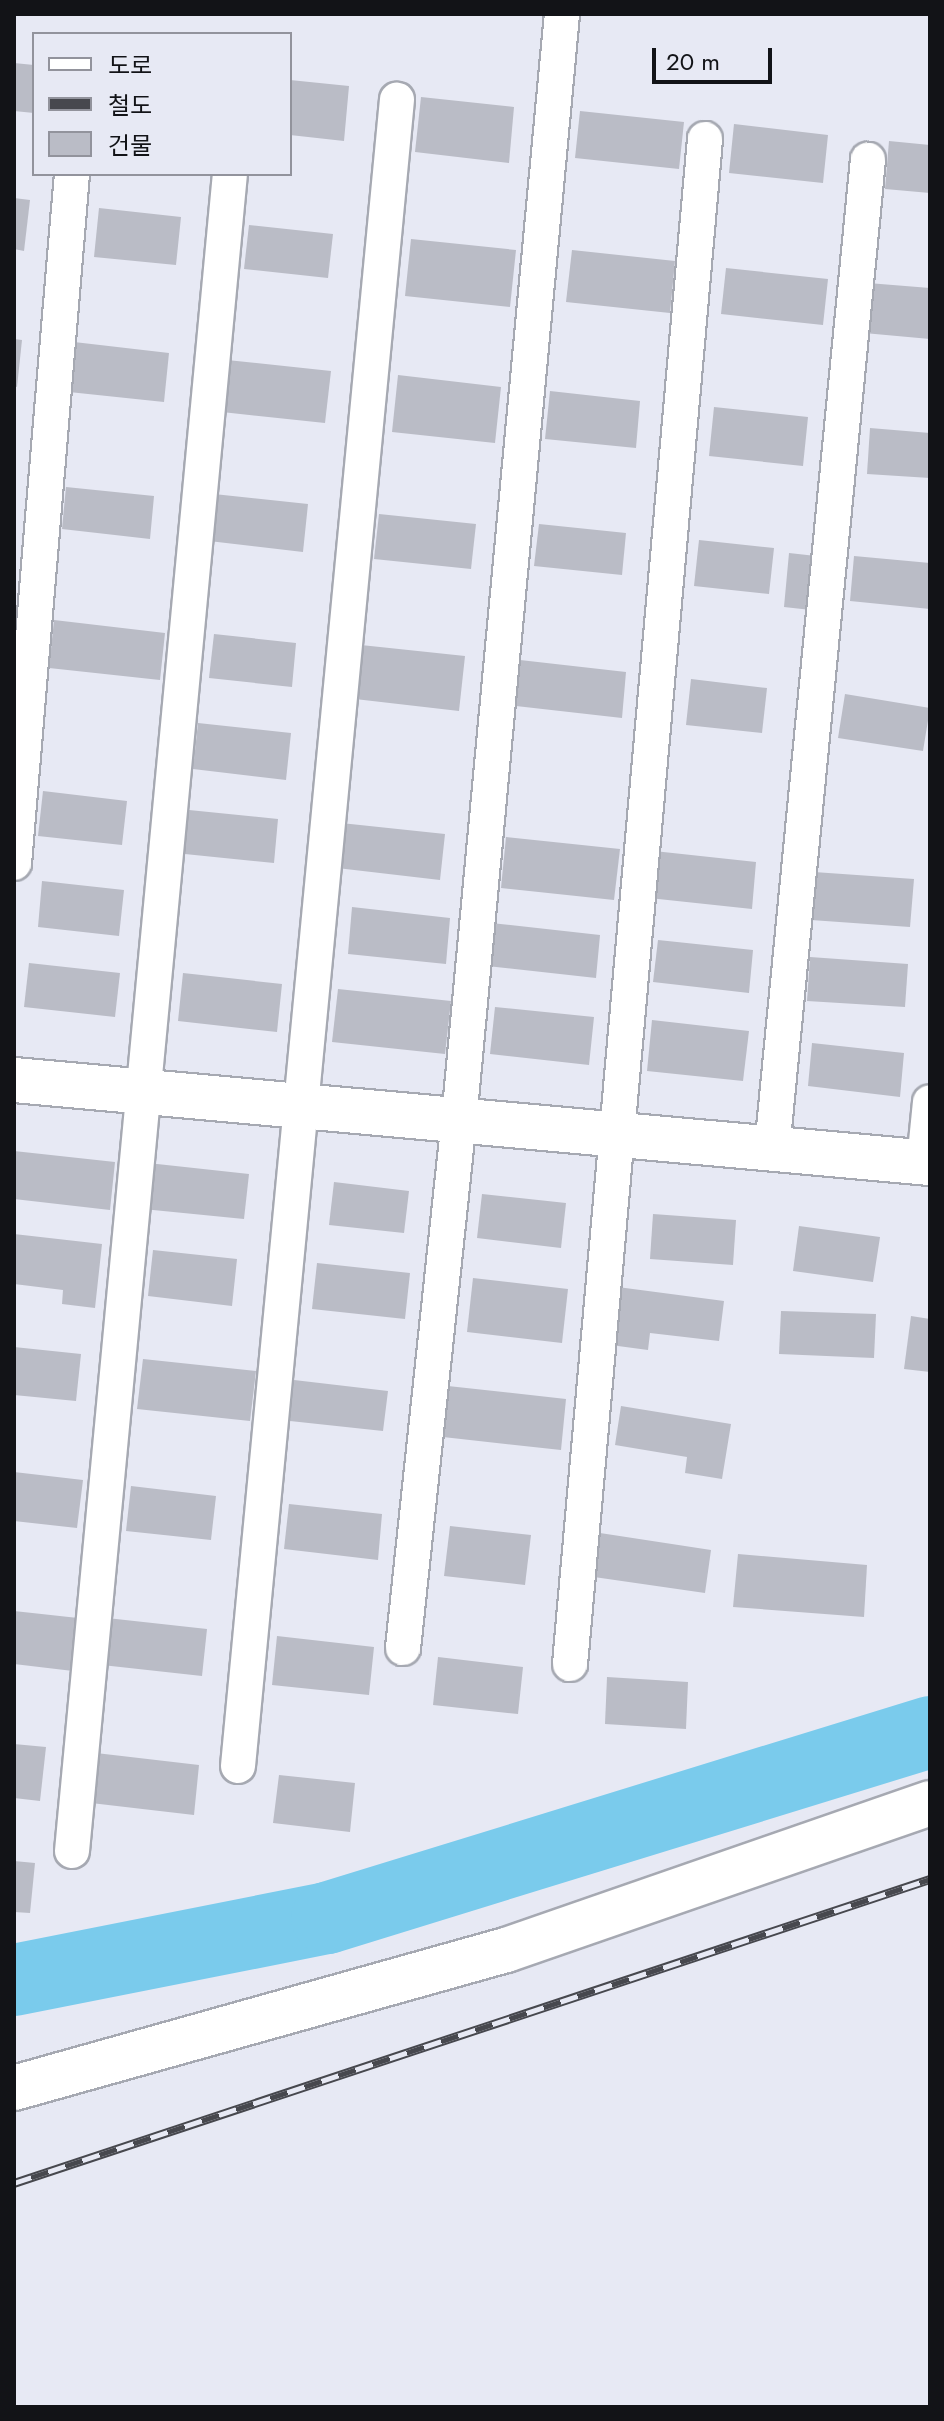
<!DOCTYPE html>
<meta charset="utf-8">
<style>
body{margin:0}
#map{position:relative;width:944px;height:2421px;overflow:hidden;background:#e7e9f4;font-family:Jost,"Noto Sans KR",sans-serif}
div>[style]{position:absolute}
.river>*{height:72px;margin:-36px;padding:0 36px;transform-origin:36px;border-radius:36px;background:#7acbec}
.building>*{inset:0;background:#babcc6}
.roads{filter:drop-shadow(2px 0 #a6a9b2) drop-shadow(-2px 0 #a6a9b2) drop-shadow(0 2px #a6a9b2) drop-shadow(0 -2px #a6a9b2)}
.street>*{height:34px;margin:-17px;padding:0 17px;transform-origin:17px;border-radius:17px;background:#fff}
.secondary>*{height:44px;margin:-22px;padding:0 22px;transform-origin:22px;border-radius:22px;background:#fff}
.rail>*{height:9px;margin-top:-4.5px;transform-origin:0;background:repeating-linear-gradient(90deg,#e7e9f4 0 18px,#47484e 0 36px);box-sizing:border-box;border-block:2px solid #47484e}
span{translate:-50% -50%;white-space:nowrap;text-align:center;line-height:1.15;-webkit-text-stroke:6px #e7e9f4;paint-order:stroke}
.frame{position:absolute;inset:0;border:16px solid #121317;pointer-events:none}
.legend{position:absolute;left:32px;top:32px;width:260px;height:144px;box-sizing:border-box;background:#e7e9f4;border:2px solid #92939c;margin:0;padding:10px 14px;list-style:none;font-size:24px;color:#121317}
.legend li{display:flex;align-items:center;gap:16px;height:40px}
.legend b{width:40px;border:2px solid #92939c}
.scale{position:absolute;left:652px;top:48px;width:120px;height:36px;box-sizing:border-box;border:4px solid #121317;border-top:0;padding-left:10px;font-size:24px;line-height:28px;white-space:nowrap;color:#121317;-webkit-text-stroke:6px #e7e9f4;paint-order:stroke}
</style>
<div id="map">
<div class="river">
<i style="left:14px;top:1980px;width:319px;rotate:-11.2deg"></i>
<i style="left:327px;top:1918px;width:631px;rotate:-17.14deg"></i>
</div>
<div class="building">
<i style="clip-path:polygon(14px 63px,34px 65px,34px 113px,14px 111px)"></i>
<i style="clip-path:polygon(290px 80px,349px 86px,344px 141px,290px 135px)"></i>
<i style="clip-path:polygon(421px 97px,514px 107px,509px 163px,415px 152px)"></i>
<i style="clip-path:polygon(580px 111px,684px 122px,679px 169px,575px 158px)"></i>
<i style="clip-path:polygon(734px 124px,828px 135px,823px 183px,729px 173px)"></i>
<i style="clip-path:polygon(889px 141px,930px 145px,930px 193px,885px 189px)"></i>
<i style="clip-path:polygon(14px 198px,30px 200px,24px 251px,14px 249px)"></i>
<i style="clip-path:polygon(99px 208px,181px 217px,176px 265px,94px 257px)"></i>
<i style="clip-path:polygon(249px 225px,333px 234px,328px 278px,244px 269px)"></i>
<i style="clip-path:polygon(411px 239px,516px 250px,510px 307px,405px 296px)"></i>
<i style="clip-path:polygon(572px 250px,675px 261px,670px 313px,566px 302px)"></i>
<i style="clip-path:polygon(726px 268px,828px 279px,823px 325px,721px 314px)"></i>
<i style="clip-path:polygon(868px 283px,930px 288px,930px 339px,864px 333px)"></i>
<i style="clip-path:polygon(14px 339px,22px 340px,17px 387px,14px 386px)"></i>
<i style="clip-path:polygon(74px 342px,169px 353px,164px 402px,69px 392px)"></i>
<i style="clip-path:polygon(227px 360px,331px 371px,325px 423px,222px 412px)"></i>
<i style="clip-path:polygon(398px 375px,501px 387px,495px 443px,392px 432px)"></i>
<i style="clip-path:polygon(550px 391px,640px 401px,636px 448px,545px 439px)"></i>
<i style="clip-path:polygon(714px 407px,808px 417px,803px 466px,709px 456px)"></i>
<i style="clip-path:polygon(870px 428px,930px 433px,930px 478px,867px 474px)"></i>
<i style="clip-path:polygon(66px 487px,154px 496px,150px 539px,62px 529px)"></i>
<i style="clip-path:polygon(214px 494px,308px 504px,303px 552px,209px 541px)"></i>
<i style="clip-path:polygon(379px 514px,476px 524px,471px 569px,374px 559px)"></i>
<i style="clip-path:polygon(539px 524px,626px 533px,622px 575px,534px 566px)"></i>
<i style="clip-path:polygon(699px 540px,774px 548px,769px 594px,694px 586px)"></i>
<i style="clip-path:polygon(789px 553px,816px 556px,811px 610px,784px 607px)"></i>
<i style="clip-path:polygon(854px 556px,930px 563px,930px 609px,850px 601px)"></i>
<i style="clip-path:polygon(54px 620px,165px 633px,160px 680px,49px 668px)"></i>
<i style="clip-path:polygon(214px 634px,296px 643px,292px 687px,209px 678px)"></i>
<i style="clip-path:polygon(361px 645px,465px 656px,459px 711px,355px 699px)"></i>
<i style="clip-path:polygon(520px 660px,626px 672px,622px 718px,516px 706px)"></i>
<i style="clip-path:polygon(691px 679px,767px 688px,762px 733px,686px 725px)"></i>
<i style="clip-path:polygon(845px 694px,930px 708px,923px 751px,838px 738px)"></i>
<i style="clip-path:polygon(198px 723px,291px 733px,286px 780px,193px 769px)"></i>
<i style="clip-path:polygon(43px 791px,127px 801px,122px 845px,38px 836px)"></i>
<i style="clip-path:polygon(179px 809px,278px 819px,274px 863px,175px 853px)"></i>
<i style="clip-path:polygon(341px 823px,445px 834px,440px 880px,337px 868px)"></i>
<i style="clip-path:polygon(506px 837px,620px 849px,614px 900px,501px 888px)"></i>
<i style="clip-path:polygon(654px 851px,756px 862px,752px 909px,649px 898px)"></i>
<i style="clip-path:polygon(814px 872px,914px 879px,910px 927px,811px 920px)"></i>
<i style="clip-path:polygon(42px 881px,124px 890px,119px 936px,38px 927px)"></i>
<i style="clip-path:polygon(352px 907px,450px 918px,446px 964px,348px 954px)"></i>
<i style="clip-path:polygon(491px 923px,600px 935px,596px 978px,487px 966px)"></i>
<i style="clip-path:polygon(658px 940px,753px 950px,749px 993px,653px 982px)"></i>
<i style="clip-path:polygon(810px 957px,908px 964px,905px 1007px,807px 1001px)"></i>
<i style="clip-path:polygon(29px 963px,120px 973px,115px 1017px,24px 1007px)"></i>
<i style="clip-path:polygon(183px 973px,282px 984px,277px 1032px,178px 1021px)"></i>
<i style="clip-path:polygon(338px 989px,451px 1001px,445px 1054px,332px 1042px)"></i>
<i style="clip-path:polygon(495px 1007px,594px 1017px,589px 1065px,490px 1054px)"></i>
<i style="clip-path:polygon(652px 1020px,749px 1031px,743px 1081px,647px 1071px)"></i>
<i style="clip-path:polygon(812px 1043px,904px 1053px,900px 1097px,808px 1086px)"></i>
<i style="clip-path:polygon(14px 1151px,115px 1162px,110px 1210px,14px 1199px)"></i>
<i style="clip-path:polygon(148px 1163px,249px 1174px,244px 1219px,143px 1209px)"></i>
<i style="clip-path:polygon(334px 1182px,409px 1191px,404px 1233px,329px 1225px)"></i>
<i style="clip-path:polygon(482px 1194px,566px 1203px,561px 1248px,477px 1238px)"></i>
<i style="clip-path:polygon(653px 1214px,736px 1220px,733px 1265px,650px 1259px)"></i>
<i style="clip-path:polygon(799px 1226px,880px 1237px,873px 1282px,793px 1271px)"></i>
<i style="clip-path:polygon(14px 1234px,102px 1244px,95px 1308px,62px 1304px,63px 1290px,14px 1284px)"></i>
<i style="clip-path:polygon(153px 1250px,237px 1259px,232px 1306px,148px 1296px)"></i>
<i style="clip-path:polygon(317px 1263px,410px 1273px,405px 1319px,312px 1309px)"></i>
<i style="clip-path:polygon(473px 1278px,568px 1289px,562px 1343px,467px 1332px)"></i>
<i style="clip-path:polygon(610px 1286px,724px 1301px,719px 1341px,650px 1333px,648px 1350px,603px 1344px)"></i>
<i style="clip-path:polygon(781px 1311px,876px 1314px,874px 1358px,779px 1354px)"></i>
<i style="clip-path:polygon(911px 1316px,930px 1319px,930px 1372px,904px 1369px)"></i>
<i style="clip-path:polygon(14px 1347px,81px 1354px,76px 1401px,14px 1395px)"></i>
<i style="clip-path:polygon(143px 1359px,256px 1371px,250px 1421px,137px 1409px)"></i>
<i style="clip-path:polygon(294px 1380px,388px 1391px,383px 1431px,290px 1421px)"></i>
<i style="clip-path:polygon(448px 1386px,566px 1399px,561px 1450px,443px 1437px)"></i>
<i style="clip-path:polygon(621px 1406px,731px 1424px,722px 1479px,685px 1473px,687px 1457px,615px 1445px)"></i>
<i style="clip-path:polygon(14px 1472px,83px 1480px,77px 1528px,14px 1521px)"></i>
<i style="clip-path:polygon(131px 1486px,216px 1496px,211px 1540px,126px 1531px)"></i>
<i style="clip-path:polygon(289px 1504px,382px 1514px,378px 1560px,284px 1549px)"></i>
<i style="clip-path:polygon(450px 1526px,531px 1535px,525px 1585px,444px 1576px)"></i>
<i style="clip-path:polygon(600px 1533px,711px 1550px,705px 1593px,594px 1577px)"></i>
<i style="clip-path:polygon(738px 1554px,867px 1565px,864px 1617px,733px 1607px)"></i>
<i style="clip-path:polygon(14px 1611px,78px 1618px,73px 1671px,14px 1664px)"></i>
<i style="clip-path:polygon(107px 1618px,207px 1629px,202px 1676px,102px 1665px)"></i>
<i style="clip-path:polygon(277px 1636px,374px 1647px,369px 1695px,272px 1685px)"></i>
<i style="clip-path:polygon(438px 1657px,523px 1667px,518px 1714px,433px 1705px)"></i>
<i style="clip-path:polygon(607px 1677px,688px 1682px,686px 1729px,605px 1724px)"></i>
<i style="clip-path:polygon(14px 1744px,46px 1747px,40px 1801px,14px 1798px)"></i>
<i style="clip-path:polygon(96px 1753px,199px 1765px,194px 1815px,91px 1803px)"></i>
<i style="clip-path:polygon(279px 1775px,355px 1783px,350px 1832px,273px 1823px)"></i>
<i style="clip-path:polygon(14px 1861px,35px 1863px,30px 1913px,14px 1912px)"></i>
</div>
<div class="roads">
<div class="street">
<i style="left:14px;top:863px;width:691px;rotate:-85.19deg"></i>
<i style="left:772px;top:1149px;width:994px;rotate:-84.46deg"></i>
<i style="left:924px;top:1162px;width:60px;rotate:-84.3deg"></i>
<i style="left:403px;top:1648px;width:531px;rotate:-83.95deg"></i>
<i style="left:459px;top:1120px;width:1111px;rotate:-84.68deg"></i>
<i style="left:570px;top:1664px;width:1531px;rotate:-84.94deg"></i>
<i style="left:238px;top:1766px;width:1674px;rotate:-84.55deg"></i>
<i style="left:72px;top:1851px;width:1684px;rotate:-84.62deg"></i>
</div>
<div class="secondary">
<i style="left:14px;top:1080px;width:920px;rotate:5.18deg"></i>
<i style="left:14px;top:2088px;width:511px;rotate:-15.67deg"></i>
<i style="left:506px;top:1950px;width:449px;rotate:-19.1deg"></i>
</div>
</div>
<div class="rail">
<i style="left:14px;top:2183px;width:965px;rotate:-18.36deg"></i>
</div>
<div class="frame"></div>
<ul class="legend">
<li><b style="height:10px;background:#fff"></b>도로</li>
<li><b style="height:10px;background:#47484e"></b>철도</li>
<li><b style="height:22px;background:#babcc6"></b>건물</li>
</ul>
<div class="scale">20 m</div>
</div>
